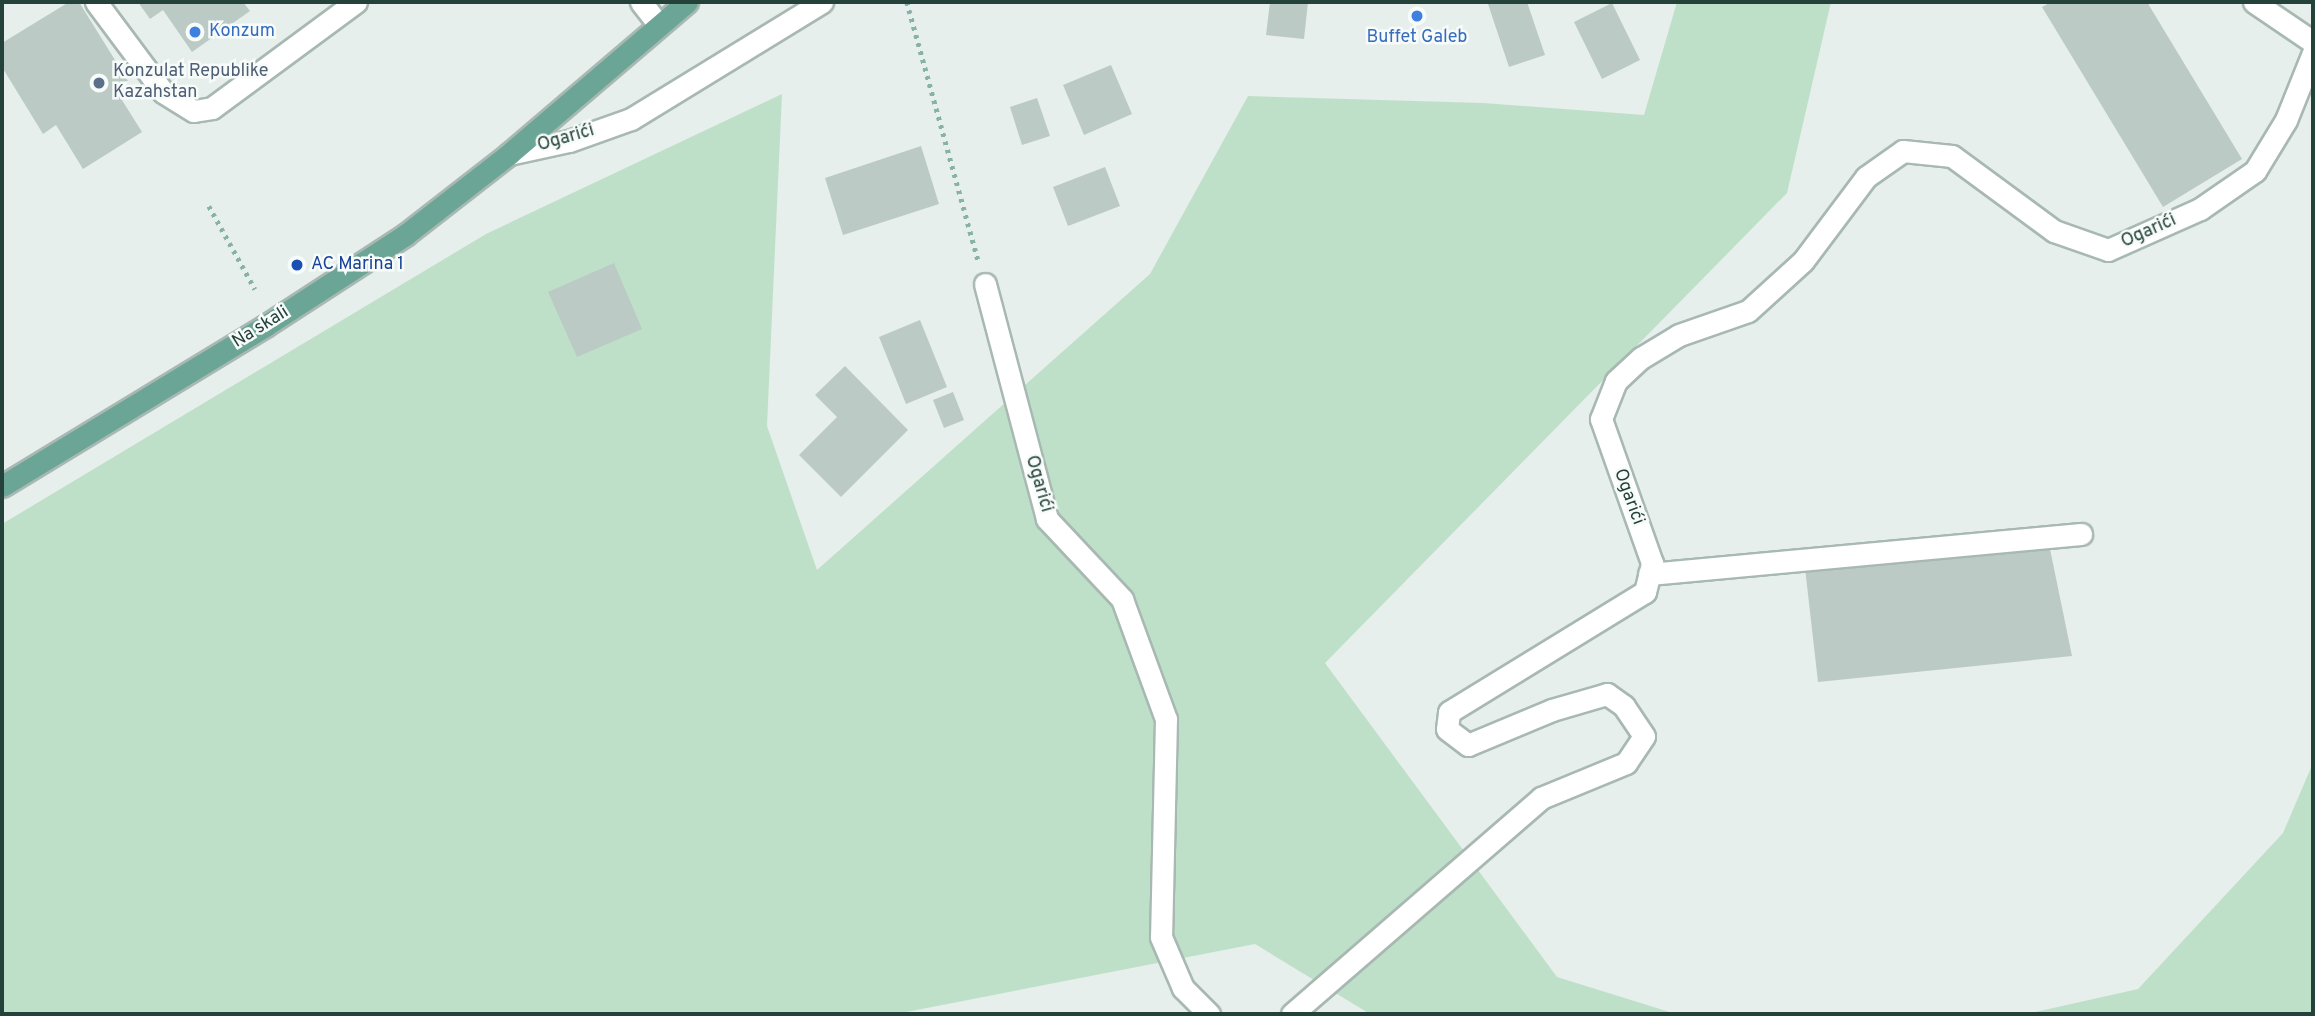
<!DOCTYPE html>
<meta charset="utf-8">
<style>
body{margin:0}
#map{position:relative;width:2315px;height:1016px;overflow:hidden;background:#e6efeb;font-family:Overpass,sans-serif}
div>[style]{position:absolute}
.green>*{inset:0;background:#bfe0c8}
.building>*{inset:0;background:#bbcac4}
.path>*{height:4.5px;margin-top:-2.25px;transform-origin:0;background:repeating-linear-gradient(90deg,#86b3a5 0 3.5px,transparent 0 8.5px)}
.roads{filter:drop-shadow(2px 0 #a8b8b2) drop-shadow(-2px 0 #a8b8b2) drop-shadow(0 2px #a8b8b2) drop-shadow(0 -2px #a8b8b2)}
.minor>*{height:21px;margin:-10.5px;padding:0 10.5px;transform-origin:10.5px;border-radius:10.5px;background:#fff}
.major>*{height:21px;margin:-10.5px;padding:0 10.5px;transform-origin:10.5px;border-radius:10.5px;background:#6aa596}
.dots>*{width:19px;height:19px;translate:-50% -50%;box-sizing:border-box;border:4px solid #f7fbf9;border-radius:50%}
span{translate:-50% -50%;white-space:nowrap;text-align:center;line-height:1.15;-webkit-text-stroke:5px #f7fbf9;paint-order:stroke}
.shop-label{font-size:18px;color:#366cbe}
.left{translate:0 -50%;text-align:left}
.service-label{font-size:18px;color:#4e5e75}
.street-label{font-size:18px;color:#24423a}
.transit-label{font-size:18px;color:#164399}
.frame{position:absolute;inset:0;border:4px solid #24423a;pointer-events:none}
</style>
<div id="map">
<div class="green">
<i style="clip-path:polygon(1677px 2px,1831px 2px,1787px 193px,1325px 663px,1557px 977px,1676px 1014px,1370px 1014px,1255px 944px,896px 1014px,2px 1014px,2px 524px,486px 234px,782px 94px,767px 426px,817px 570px,1150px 274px,1248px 96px,1483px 103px,1644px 115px)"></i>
<i style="clip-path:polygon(2313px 763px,2313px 1014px,2026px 1014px,2138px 989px,2283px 833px)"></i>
</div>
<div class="building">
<i style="clip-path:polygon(69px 2px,79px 2px,128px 81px,115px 89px,142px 132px,83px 169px,56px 125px,43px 134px,2px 67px,2px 43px)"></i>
<i style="clip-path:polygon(138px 2px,243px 2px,250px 11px,192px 52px,163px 10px,150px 19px)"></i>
<i style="clip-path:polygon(1270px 2px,1308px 2px,1304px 39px,1266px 35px)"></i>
<i style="clip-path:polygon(1495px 2px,1527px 2px,1545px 55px,1509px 67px,1488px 4px)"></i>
<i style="clip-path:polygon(2051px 2px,2147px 2px,2242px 159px,2163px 207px,2042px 7px)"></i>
<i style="clip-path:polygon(1612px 3px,1640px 60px,1602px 79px,1574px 22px)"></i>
<i style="clip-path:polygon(1111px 65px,1132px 114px,1084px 135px,1063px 85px)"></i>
<i style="clip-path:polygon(1037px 98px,1050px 136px,1022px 145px,1010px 107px)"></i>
<i style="clip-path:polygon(921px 146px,939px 204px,843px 235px,825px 178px)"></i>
<i style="clip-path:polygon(1105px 167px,1120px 206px,1068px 226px,1053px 187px)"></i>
<i style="clip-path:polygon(614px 263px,642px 329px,577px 357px,548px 292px)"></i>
<i style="clip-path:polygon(920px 320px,947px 387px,906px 404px,879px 337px)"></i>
<i style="clip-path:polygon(845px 366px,908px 430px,841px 497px,799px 455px,837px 417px,815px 395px)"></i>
<i style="clip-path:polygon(953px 392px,964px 420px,944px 428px,933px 400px)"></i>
<i style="clip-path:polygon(2050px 549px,2072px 656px,1818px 682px,1805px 568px)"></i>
</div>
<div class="path">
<i style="left:907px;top:2px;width:268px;rotate:74.6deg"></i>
<i style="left:209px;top:206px;width:95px;rotate:61deg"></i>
</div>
<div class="roads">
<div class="minor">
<i style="left:96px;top:2px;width:112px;rotate:53.3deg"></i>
<i style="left:163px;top:92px;width:36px;rotate:32deg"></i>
<i style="left:194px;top:111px;width:18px;rotate:-9deg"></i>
<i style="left:212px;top:108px;width:179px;rotate:-36.4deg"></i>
<i style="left:641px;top:2px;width:29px;rotate:52deg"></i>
<i style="left:2254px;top:2px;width:71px;rotate:34.1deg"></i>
<i style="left:509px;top:154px;width:61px;rotate:-12.2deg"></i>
<i style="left:569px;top:141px;width:66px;rotate:-19.5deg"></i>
<i style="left:631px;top:119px;width:224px;rotate:-31.5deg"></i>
<i style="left:985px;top:284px;width:243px;rotate:75.2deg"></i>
<i style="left:1047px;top:519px;width:110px;rotate:46.8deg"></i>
<i style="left:1122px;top:599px;width:128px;rotate:69.9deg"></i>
<i style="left:1166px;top:719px;width:218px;rotate:91.3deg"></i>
<i style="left:1161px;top:937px;width:56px;rotate:66.7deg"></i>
<i style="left:1183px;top:988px;width:37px;rotate:45deg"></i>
<i style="left:1649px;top:574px;width:434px;rotate:-5.3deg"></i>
<i style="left:1292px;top:1014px;width:330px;rotate:-40.9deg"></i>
<i style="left:1541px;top:798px;width:92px;rotate:-22.4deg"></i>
<i style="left:1626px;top:763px;width:32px;rotate:-56deg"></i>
<i style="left:1644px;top:736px;width:36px;rotate:-124deg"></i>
<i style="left:1624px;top:706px;width:21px;rotate:-145deg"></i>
<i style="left:1607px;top:694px;width:57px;rotate:163.8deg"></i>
<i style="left:1552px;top:710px;width:91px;rotate:157.4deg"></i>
<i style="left:1468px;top:745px;width:26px;rotate:-143deg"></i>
<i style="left:1447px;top:729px;width:17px;rotate:-83deg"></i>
<i style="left:1449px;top:712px;width:230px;rotate:-31.5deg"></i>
<i style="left:1645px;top:592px;width:30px;rotate:-76deg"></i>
<i style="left:1652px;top:563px;width:153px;rotate:-109.5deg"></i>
<i style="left:1601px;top:419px;width:41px;rotate:-68.5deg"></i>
<i style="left:1616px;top:381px;width:34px;rotate:-43deg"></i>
<i style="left:1641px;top:358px;width:44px;rotate:-31.2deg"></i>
<i style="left:1679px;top:335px;width:73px;rotate:-19.2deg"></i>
<i style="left:1748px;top:311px;width:74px;rotate:-42.3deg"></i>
<i style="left:1803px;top:261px;width:105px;rotate:-53.1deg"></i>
<i style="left:1866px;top:177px;width:45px;rotate:-35.1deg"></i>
<i style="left:1903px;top:151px;width:49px;rotate:5.8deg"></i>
<i style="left:1952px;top:156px;width:127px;rotate:36.3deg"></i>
<i style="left:2054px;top:231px;width:57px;rotate:19.4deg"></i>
<i style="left:2108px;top:250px;width:101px;rotate:-24deg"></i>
<i style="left:2200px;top:209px;width:67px;rotate:-34.6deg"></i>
<i style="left:2255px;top:171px;width:60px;rotate:-58.7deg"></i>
<i style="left:2286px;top:120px;width:72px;rotate:-68.1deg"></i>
</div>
<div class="major">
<i style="left:2px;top:486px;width:308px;rotate:-31.3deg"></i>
<i style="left:265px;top:326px;width:167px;rotate:-33deg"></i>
<i style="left:405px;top:235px;width:132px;rotate:-37.9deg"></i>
<i style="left:509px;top:154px;width:234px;rotate:-40.5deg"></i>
</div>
</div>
<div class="dots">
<i style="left:1417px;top:16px;background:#3f7fe0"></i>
<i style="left:195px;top:32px;background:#3f7fe0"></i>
<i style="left:99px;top:83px;background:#5c6f8a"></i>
<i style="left:297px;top:265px;background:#1a4fb4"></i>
</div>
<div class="shop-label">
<span class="left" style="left:209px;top:32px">Konzum</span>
<span style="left:1417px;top:38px">Buffet Galeb</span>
</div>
<div class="service-label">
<span class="left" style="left:113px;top:83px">Konzulat Republike<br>Kazahstan</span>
</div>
<div class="street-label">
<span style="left:566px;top:139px;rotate:-16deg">Ogarići</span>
<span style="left:2149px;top:232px;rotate:-24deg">Ogarići</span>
<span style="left:261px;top:328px;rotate:-32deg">Na skali</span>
<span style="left:1038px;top:484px;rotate:74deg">Ogarići</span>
<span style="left:1628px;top:497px;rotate:70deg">Ogarići</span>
</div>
<div class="transit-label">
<span class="left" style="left:311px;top:265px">AC Marina 1</span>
</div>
<div class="frame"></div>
</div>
